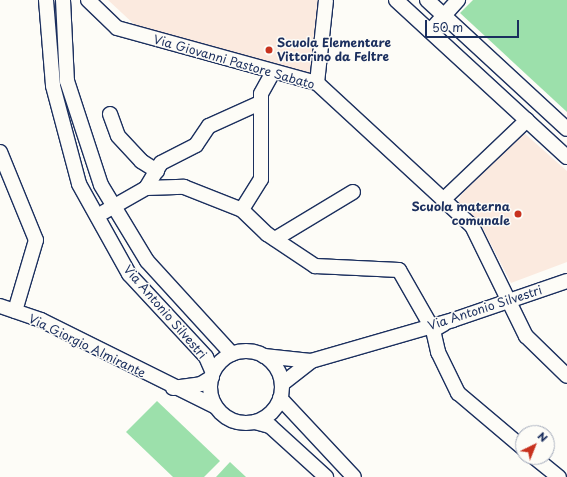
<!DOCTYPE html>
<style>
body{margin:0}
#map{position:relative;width:567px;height:477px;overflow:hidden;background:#fdfcf7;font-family:"Playpen Sans",sans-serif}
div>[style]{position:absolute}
.built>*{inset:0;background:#fbeadf}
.green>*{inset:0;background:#9ce0ab}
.roads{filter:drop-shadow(1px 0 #1b2f5e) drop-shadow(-1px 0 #1b2f5e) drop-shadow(0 1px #1b2f5e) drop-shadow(0 -1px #1b2f5e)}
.minor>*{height:14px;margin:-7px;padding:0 7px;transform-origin:7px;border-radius:7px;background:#fdfcf7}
.minor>.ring{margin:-7px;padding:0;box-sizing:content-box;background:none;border:14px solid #fdfcf7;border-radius:50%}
.dots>*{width:11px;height:11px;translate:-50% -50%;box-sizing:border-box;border:2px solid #fdfcf7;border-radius:50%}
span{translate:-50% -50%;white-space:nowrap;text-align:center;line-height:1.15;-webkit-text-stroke:3px #fdfcf7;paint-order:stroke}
.poi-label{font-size:12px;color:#1b2f5e;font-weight:700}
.left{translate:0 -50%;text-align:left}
.right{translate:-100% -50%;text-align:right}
.street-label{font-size:12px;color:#1b2f5e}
.north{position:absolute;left:515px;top:425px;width:40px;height:40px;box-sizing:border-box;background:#fdfcf7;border:1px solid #a3aaba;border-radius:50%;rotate:43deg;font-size:11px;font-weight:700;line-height:16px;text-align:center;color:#1b2f5e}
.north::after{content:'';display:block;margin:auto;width:14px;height:18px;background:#c8321e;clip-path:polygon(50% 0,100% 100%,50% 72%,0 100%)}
.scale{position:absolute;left:425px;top:20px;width:94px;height:18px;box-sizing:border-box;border:2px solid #1b2f5e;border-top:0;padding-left:5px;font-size:12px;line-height:14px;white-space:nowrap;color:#1b2f5e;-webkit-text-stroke:3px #fdfcf7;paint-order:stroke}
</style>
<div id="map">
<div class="built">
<i style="clip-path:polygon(108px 0,319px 0,311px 74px,137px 27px)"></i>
<i style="clip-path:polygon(523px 132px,567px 171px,567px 262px,511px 283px,481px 225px,458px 203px,461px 195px)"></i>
</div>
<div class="green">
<i style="clip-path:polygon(473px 0,567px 0,567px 112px,460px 13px)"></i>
<i style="clip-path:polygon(157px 401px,220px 461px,204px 477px,173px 477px,126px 432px)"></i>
<i style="clip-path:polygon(230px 462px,246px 477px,216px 477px)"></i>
</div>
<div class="roads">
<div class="minor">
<i style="left:46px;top:0;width:86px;rotate:85.3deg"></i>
<i style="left:53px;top:86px;width:101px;rotate:75.1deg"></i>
<i style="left:79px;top:184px;width:103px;rotate:60.9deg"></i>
<i style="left:129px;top:274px;width:113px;rotate:47.1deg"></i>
<i style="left:206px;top:357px;width:17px;rotate:66deg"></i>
<i style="left:63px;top:0;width:81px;rotate:87.2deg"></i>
<i style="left:67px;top:81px;width:109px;rotate:71.9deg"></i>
<i style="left:101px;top:185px;width:89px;rotate:58.8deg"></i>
<i style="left:147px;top:261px;width:126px;rotate:47.6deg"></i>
<i style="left:88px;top:0;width:40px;rotate:44deg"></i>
<i style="left:117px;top:28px;width:207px;rotate:15.4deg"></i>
<i style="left:317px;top:83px;width:211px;rotate:42.7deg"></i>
<i style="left:472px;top:226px;width:123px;rotate:63.9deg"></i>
<i style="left:526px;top:336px;width:57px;rotate:44.3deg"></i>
<i style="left:396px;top:0;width:232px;rotate:42.6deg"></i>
<i style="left:427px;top:0;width:190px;rotate:42.7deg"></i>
<i style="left:430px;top:31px;width:42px;rotate:-47.9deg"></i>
<i style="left:273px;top:72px;width:25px;rotate:119deg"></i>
<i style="left:261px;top:94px;width:85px;rotate:90deg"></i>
<i style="left:261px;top:179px;width:36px;rotate:122deg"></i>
<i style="left:242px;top:210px;width:35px;rotate:44deg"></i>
<i style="left:267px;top:234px;width:58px;rotate:33.7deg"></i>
<i style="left:315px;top:266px;width:84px;rotate:2.7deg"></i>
<i style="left:399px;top:270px;width:64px;rotate:60.3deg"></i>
<i style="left:317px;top:83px;width:83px;rotate:-83.8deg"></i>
<i style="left:110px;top:114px;width:23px;rotate:70deg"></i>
<i style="left:118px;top:136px;width:34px;rotate:47deg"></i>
<i style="left:141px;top:161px;width:19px;rotate:32deg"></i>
<i style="left:0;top:152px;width:95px;rotate:67.8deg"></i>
<i style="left:36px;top:240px;width:74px;rotate:106.5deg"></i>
<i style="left:146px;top:188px;width:29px;rotate:-59deg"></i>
<i style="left:161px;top:163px;width:39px;rotate:-27deg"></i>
<i style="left:196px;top:145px;width:23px;rotate:-56deg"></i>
<i style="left:209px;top:126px;width:56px;rotate:-24.3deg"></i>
<i style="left:443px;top:200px;width:116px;rotate:-43.6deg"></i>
<i style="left:104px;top:212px;width:48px;rotate:-29.7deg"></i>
<i style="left:146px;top:188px;width:38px;rotate:-2deg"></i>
<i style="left:184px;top:187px;width:62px;rotate:21.6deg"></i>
<i style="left:275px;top:239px;width:91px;rotate:-31.1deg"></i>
<i style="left:0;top:306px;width:43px;rotate:18.9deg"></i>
<i style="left:41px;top:320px;width:195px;rotate:26.4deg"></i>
<i style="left:444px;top:324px;width:13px;rotate:151deg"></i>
<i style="left:433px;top:330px;width:23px;rotate:77deg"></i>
<i style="left:438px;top:352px;width:46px;rotate:64deg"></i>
<i style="left:458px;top:393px;width:85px;rotate:40.2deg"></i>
<i class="ring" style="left:210px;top:351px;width:58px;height:58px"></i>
<i style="left:264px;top:356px;width:47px;rotate:6.1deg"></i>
<i style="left:311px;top:361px;width:148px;rotate:-16.1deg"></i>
<i style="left:453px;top:320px;width:120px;rotate:-18.9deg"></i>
<i style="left:282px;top:384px;width:37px;rotate:-38deg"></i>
<i style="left:173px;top:388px;width:28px;rotate:-8deg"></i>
<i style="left:201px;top:384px;width:13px;rotate:-32deg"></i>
<i style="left:280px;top:398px;width:108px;rotate:46.9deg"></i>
<i style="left:255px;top:422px;width:16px;rotate:15deg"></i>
<i style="left:270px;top:426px;width:76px;rotate:42.3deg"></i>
<i style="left:534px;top:457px;width:32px;rotate:39deg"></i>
</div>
</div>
<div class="dots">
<i style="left:269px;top:50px;background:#c8321e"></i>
<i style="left:518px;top:214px;background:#c8321e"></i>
</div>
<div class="poi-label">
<span class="left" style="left:277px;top:50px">Scuola Elementare<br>Vittorino da Feltre</span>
<span class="right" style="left:510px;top:214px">Scuola materna<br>comunale</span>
</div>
<div class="street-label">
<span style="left:234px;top:62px;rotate:16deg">Via Giovanni Pastore Sabato</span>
<span style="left:485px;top:308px;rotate:-18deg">Via Antonio Silvestri</span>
<span style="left:165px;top:312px;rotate:49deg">Via Antonio Silvestri</span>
<span style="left:87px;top:346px;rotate:26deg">Via Giorgio Almirante</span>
</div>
<div class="north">N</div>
<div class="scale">50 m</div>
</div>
